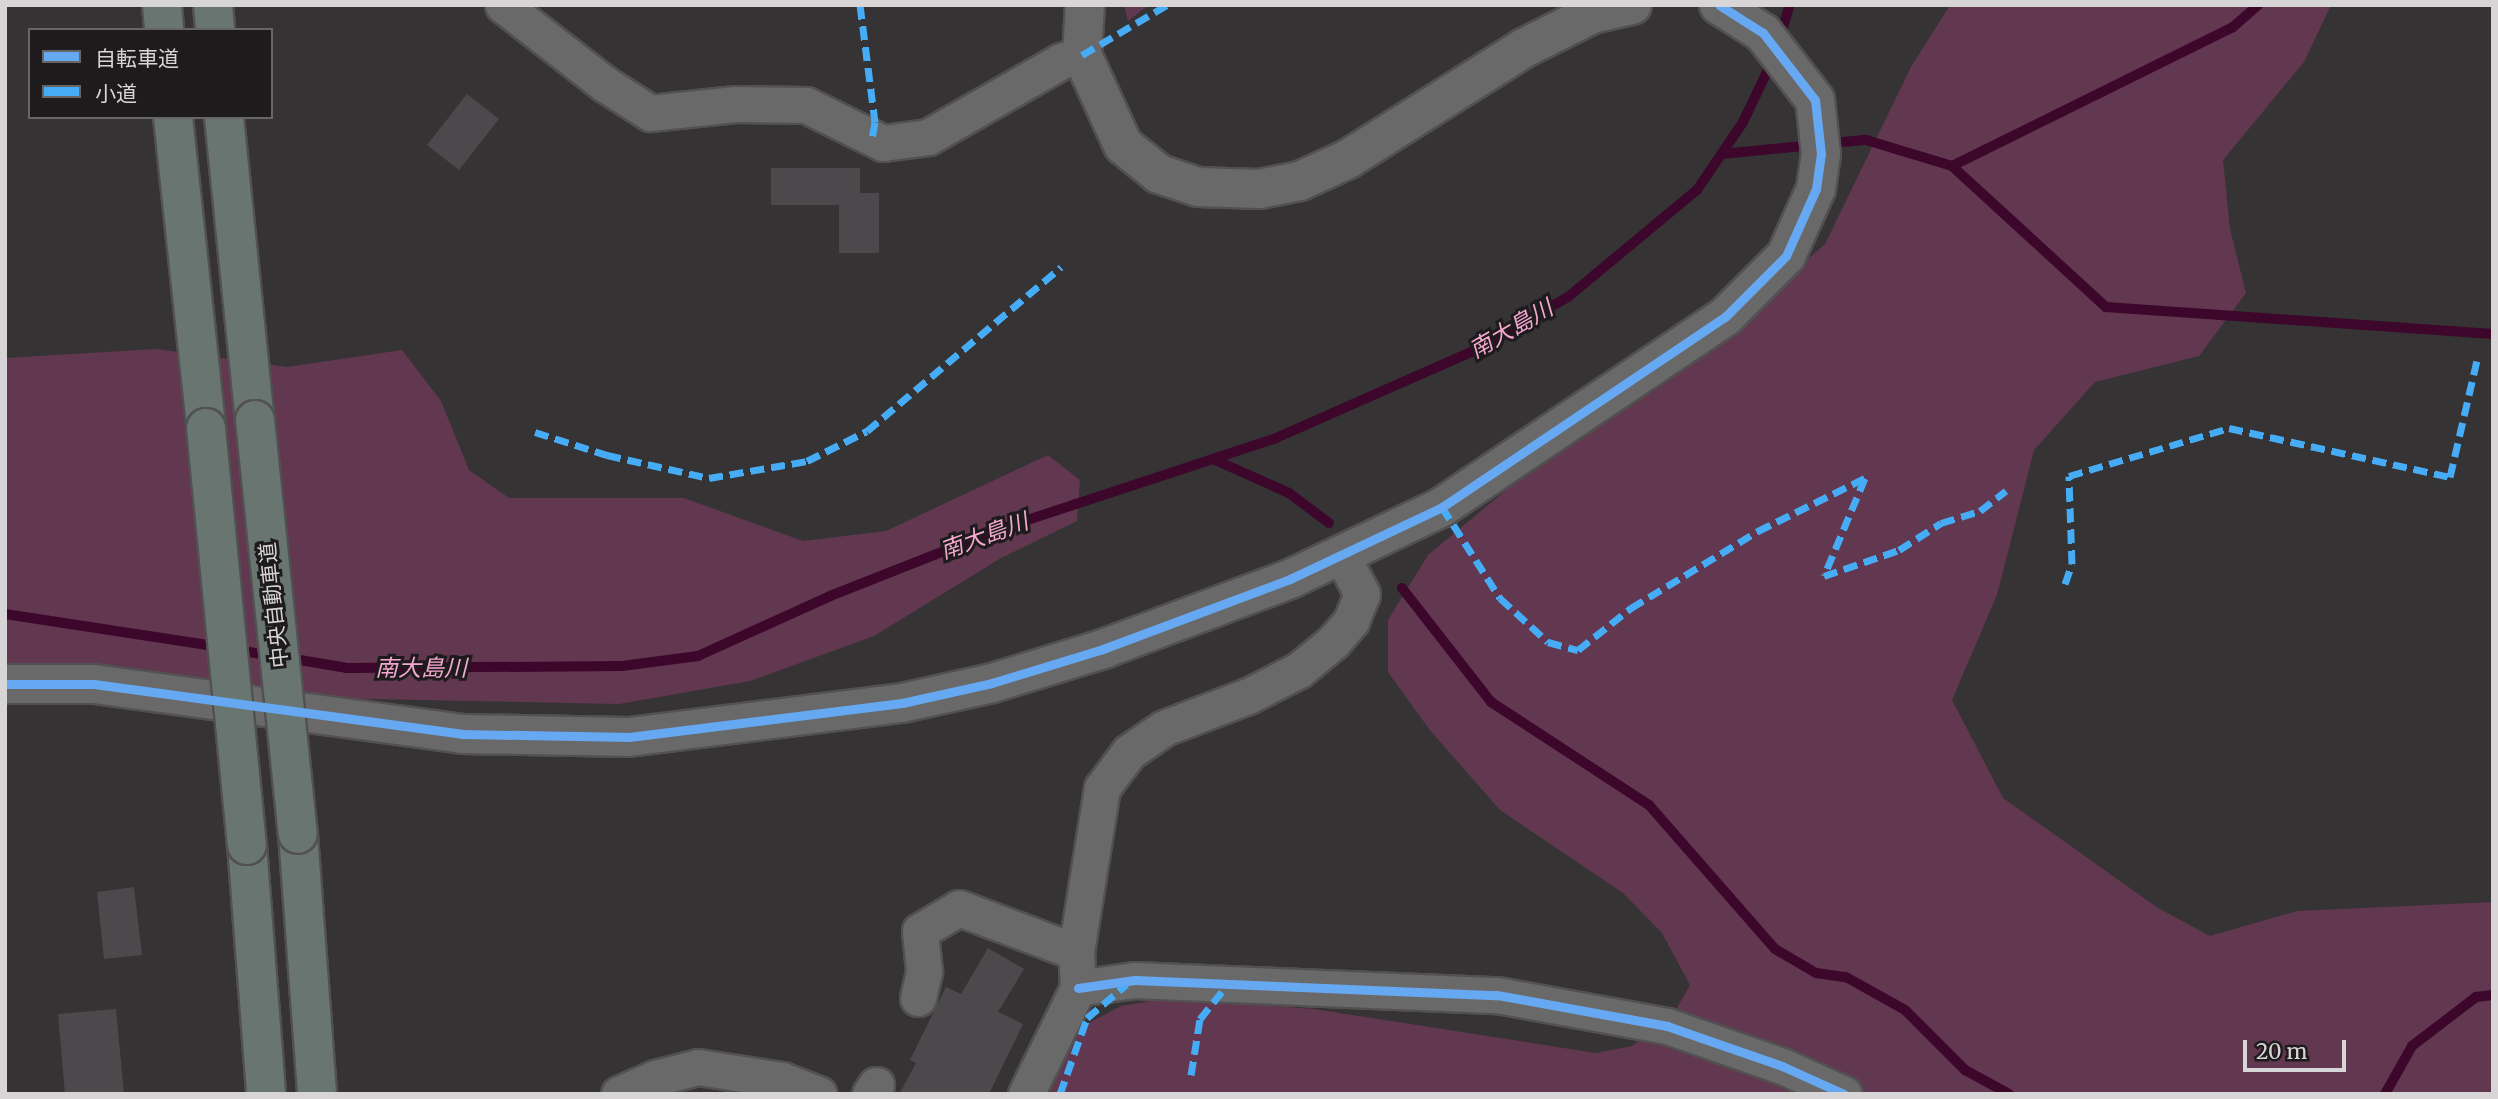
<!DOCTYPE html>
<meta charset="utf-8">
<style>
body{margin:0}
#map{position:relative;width:2498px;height:1099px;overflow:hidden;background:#363335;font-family:Merriweather,"Noto Sans JP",serif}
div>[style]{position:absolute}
.green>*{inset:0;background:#623750}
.stream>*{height:10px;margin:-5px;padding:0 5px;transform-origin:5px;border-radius:5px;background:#3d062b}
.building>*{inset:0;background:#4b494b}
.roads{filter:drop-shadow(2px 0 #525051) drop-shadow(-2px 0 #525051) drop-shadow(0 2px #525051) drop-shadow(0 -2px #525051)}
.street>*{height:35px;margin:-17.5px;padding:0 17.5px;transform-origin:17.5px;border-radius:17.5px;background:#6a6969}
.secondary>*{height:38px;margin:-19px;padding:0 19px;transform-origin:19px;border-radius:19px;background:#6a6969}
.highway>*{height:38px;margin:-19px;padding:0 19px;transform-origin:19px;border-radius:19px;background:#687571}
.bridges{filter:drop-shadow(2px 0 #525051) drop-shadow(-2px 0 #525051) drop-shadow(0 2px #525051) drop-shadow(0 -2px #525051)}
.highway-bridge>*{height:38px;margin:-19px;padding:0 19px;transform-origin:19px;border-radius:19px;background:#687571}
.quiet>*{height:7px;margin-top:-3.5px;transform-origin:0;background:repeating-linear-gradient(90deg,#46acf6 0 14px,transparent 0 21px)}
.cycleway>*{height:9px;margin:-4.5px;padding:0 4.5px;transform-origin:4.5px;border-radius:4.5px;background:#66a8f1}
span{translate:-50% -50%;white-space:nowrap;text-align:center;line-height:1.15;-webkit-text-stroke:6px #1d1b1c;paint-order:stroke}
.street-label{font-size:21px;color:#d8d5d6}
.water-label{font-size:23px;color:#f5a7d1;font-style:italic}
.frame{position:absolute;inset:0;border:7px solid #d8d5d6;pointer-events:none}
.legend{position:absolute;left:28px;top:28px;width:245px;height:91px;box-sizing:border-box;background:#1d1b1c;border:2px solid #686566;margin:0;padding:9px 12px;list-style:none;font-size:21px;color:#d8d5d6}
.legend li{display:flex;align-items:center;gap:14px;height:35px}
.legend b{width:35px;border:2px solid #686566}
.scale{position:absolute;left:2243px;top:1040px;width:103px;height:32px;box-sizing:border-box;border:4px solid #d8d5d6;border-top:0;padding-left:9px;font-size:21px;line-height:24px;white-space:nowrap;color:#d8d5d6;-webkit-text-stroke:5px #1d1b1c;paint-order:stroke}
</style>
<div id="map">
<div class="green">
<i style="clip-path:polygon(1124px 5px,1149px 5px,1128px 21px)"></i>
<i style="clip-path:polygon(1950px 5px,2331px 5px,2304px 62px,2223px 160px,2230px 229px,2246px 293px,2199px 356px,2095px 382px,2034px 450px,1997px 595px,1952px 700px,2003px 798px,2158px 908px,2210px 936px,2297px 911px,2493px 902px,2493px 1094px,1046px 1094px,1068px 1034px,1121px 1006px,1169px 998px,1314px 1009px,1596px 1053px,1632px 1046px,1673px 1015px,1690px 985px,1662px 933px,1623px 893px,1500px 810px,1429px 729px,1388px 672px,1388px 620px,1428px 555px,1528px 472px,1669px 381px,1825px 244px,1911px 67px)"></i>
<i style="clip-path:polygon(156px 349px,287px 367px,402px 350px,441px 401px,469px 470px,509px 498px,684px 498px,803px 541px,886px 531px,1048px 455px,1080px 480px,1077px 521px,1001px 558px,874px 636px,750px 681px,619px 704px,5px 692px,5px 358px)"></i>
</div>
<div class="stream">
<i style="left:1779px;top:40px;width:37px;rotate:-73deg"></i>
<i style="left:1722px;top:154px;width:145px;rotate:-5.6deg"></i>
<i style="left:1866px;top:140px;width:90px;rotate:16.8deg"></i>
<i style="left:1952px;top:166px;width:209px;rotate:42.5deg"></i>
<i style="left:2106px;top:307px;width:388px;rotate:4deg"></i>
<i style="left:1952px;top:166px;width:313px;rotate:-26.3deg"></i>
<i style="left:2233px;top:27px;width:33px;rotate:-41deg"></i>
<i style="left:1213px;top:459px;width:83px;rotate:24.1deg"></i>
<i style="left:1289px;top:493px;width:50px;rotate:36.9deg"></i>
<i style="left:1402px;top:588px;width:145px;rotate:52deg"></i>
<i style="left:1491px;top:702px;width:189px;rotate:33.1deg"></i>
<i style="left:1649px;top:805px;width:191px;rotate:48.8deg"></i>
<i style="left:1775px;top:949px;width:48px;rotate:30.3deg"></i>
<i style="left:1816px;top:973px;width:30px;rotate:8deg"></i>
<i style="left:1846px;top:977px;width:68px;rotate:29.2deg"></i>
<i style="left:1905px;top:1010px;width:85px;rotate:45deg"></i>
<i style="left:1965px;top:1070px;width:50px;rotate:28.6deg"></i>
<i style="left:5px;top:614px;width:218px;rotate:8.7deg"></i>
<i style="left:236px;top:650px;width:36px;rotate:9deg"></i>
<i style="left:288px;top:658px;width:60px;rotate:9.6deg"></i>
<i style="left:347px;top:668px;width:275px;rotate:-0.4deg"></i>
<i style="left:622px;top:666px;width:77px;rotate:-7.5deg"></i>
<i style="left:698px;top:656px;width:145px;rotate:-24.4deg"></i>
<i style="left:830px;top:596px;width:183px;rotate:-21.5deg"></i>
<i style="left:1000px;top:529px;width:291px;rotate:-18.2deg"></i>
<i style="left:1276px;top:438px;width:211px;rotate:-23.8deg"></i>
<i style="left:1469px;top:353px;width:114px;rotate:-29.5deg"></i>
<i style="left:1568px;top:297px;width:168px;rotate:-39.7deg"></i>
<i style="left:1697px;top:190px;width:82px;rotate:-55.9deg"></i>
<i style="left:1743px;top:122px;width:70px;rotate:-64.5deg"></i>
<i style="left:2385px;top:1094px;width:55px;rotate:-60.6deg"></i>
<i style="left:2412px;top:1046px;width:81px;rotate:-37.4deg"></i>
<i style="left:2476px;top:997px;width:17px;rotate:-7deg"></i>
</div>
<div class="building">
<i style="clip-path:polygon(467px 94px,499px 119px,459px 170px,427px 145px)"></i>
<i style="clip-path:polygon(771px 168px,860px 168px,860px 193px,879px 193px,879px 253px,839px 253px,839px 205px,771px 205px)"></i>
<i style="clip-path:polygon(134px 887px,142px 955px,104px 959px,97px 892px)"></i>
<i style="clip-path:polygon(988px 948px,1024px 969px,998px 1012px,1023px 1024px,989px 1094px,899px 1094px,916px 1063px,910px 1060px,946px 987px,961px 994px)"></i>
<i style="clip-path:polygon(116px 1009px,124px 1094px,65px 1094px,58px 1014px)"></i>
</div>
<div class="roads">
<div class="street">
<i style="left:503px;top:5px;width:129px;rotate:37.8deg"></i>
<i style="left:605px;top:84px;width:54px;rotate:32.8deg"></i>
<i style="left:650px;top:113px;width:86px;rotate:-6deg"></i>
<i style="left:736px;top:104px;width:70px;rotate:0.8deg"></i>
<i style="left:806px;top:105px;width:86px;rotate:26.3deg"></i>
<i style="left:883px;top:143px;width:45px;rotate:-7.6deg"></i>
<i style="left:928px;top:137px;width:153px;rotate:-29.7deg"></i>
<i style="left:1061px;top:61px;width:22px;rotate:-16deg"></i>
<i style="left:1078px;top:988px;width:57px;rotate:-8.1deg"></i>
<i style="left:1134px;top:980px;width:363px;rotate:2.4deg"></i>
<i style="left:1497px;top:995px;width:173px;rotate:10.3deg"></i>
<i style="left:1667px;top:1026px;width:122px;rotate:19.2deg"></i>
<i style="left:1782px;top:1066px;width:68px;rotate:24.3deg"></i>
<i style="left:918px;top:998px;width:28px;rotate:-77deg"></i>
<i style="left:924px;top:971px;width:40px;rotate:-95.7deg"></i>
<i style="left:920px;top:931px;width:45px;rotate:-30.5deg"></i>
<i style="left:959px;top:908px;width:125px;rotate:20.6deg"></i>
<i style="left:619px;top:1094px;width:39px;rotate:-24deg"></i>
<i style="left:655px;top:1078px;width:44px;rotate:-14.3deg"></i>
<i style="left:698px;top:1067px;width:85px;rotate:8.8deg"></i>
<i style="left:782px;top:1080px;width:39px;rotate:21deg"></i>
<i style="left:870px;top:1094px;width:11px;rotate:-56deg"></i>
<i style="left:1026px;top:1094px;width:118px;rotate:-63.9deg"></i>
<i style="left:1078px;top:988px;width:36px;rotate:-93deg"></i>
<i style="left:1076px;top:952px;width:166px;rotate:-81deg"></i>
<i style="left:1102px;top:788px;width:45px;rotate:-53.1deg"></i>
<i style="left:1129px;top:752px;width:42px;rotate:-34.4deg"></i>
<i style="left:1164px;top:728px;width:90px;rotate:-20.9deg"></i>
<i style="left:1248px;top:696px;width:57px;rotate:-27deg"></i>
<i style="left:1299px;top:670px;width:44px;rotate:-39.5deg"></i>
<i style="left:1333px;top:642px;width:28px;rotate:-49deg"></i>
<i style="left:1351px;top:621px;width:29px;rotate:-68deg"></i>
<i style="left:1362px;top:594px;width:43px;rotate:-117.8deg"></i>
</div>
<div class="secondary">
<i style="left:1085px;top:5px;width:50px;rotate:93.4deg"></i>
<i style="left:1082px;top:55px;width:99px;rotate:65.5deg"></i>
<i style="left:1123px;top:145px;width:46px;rotate:38.9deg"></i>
<i style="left:1159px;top:174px;width:41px;rotate:18.4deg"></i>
<i style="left:1198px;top:187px;width:61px;rotate:1.9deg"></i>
<i style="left:1259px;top:189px;width:42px;rotate:-11deg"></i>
<i style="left:1300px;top:181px;width:53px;rotate:-24.6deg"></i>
<i style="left:1348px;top:159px;width:208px;rotate:-32.2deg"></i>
<i style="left:1524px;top:48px;width:76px;rotate:-26.6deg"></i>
<i style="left:1592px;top:14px;width:41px;rotate:-12.7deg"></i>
<i style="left:5px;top:684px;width:89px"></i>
<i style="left:94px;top:684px;width:371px;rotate:7.7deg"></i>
<i style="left:462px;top:734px;width:167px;rotate:1deg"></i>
<i style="left:629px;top:737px;width:275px;rotate:-7.1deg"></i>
<i style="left:902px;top:703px;width:92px;rotate:-12.5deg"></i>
<i style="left:992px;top:683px;width:116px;rotate:-17deg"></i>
<i style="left:1103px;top:649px;width:200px;rotate:-20.5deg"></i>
<i style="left:1290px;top:579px;width:168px;rotate:-25.3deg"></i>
<i style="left:1442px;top:507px;width:341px;rotate:-33.9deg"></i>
<i style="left:1725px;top:317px;width:86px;rotate:-45deg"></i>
<i style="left:1786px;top:256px;width:73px;rotate:-65.9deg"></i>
<i style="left:1816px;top:189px;width:35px;rotate:-82deg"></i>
<i style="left:1821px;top:154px;width:54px;rotate:-96.3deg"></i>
<i style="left:1815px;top:100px;width:85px;rotate:-127.8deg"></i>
<i style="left:1763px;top:33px;width:52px;rotate:-147.5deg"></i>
</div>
<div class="highway">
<i style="left:162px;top:5px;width:25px;rotate:85deg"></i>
<i style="left:213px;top:5px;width:25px;rotate:85deg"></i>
<i style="left:173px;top:117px;width:313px;rotate:83.9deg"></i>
<i style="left:224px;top:117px;width:305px;rotate:84.2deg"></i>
<i style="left:298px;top:834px;width:261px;rotate:85.8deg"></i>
<i style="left:247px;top:845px;width:250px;rotate:85.6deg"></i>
</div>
</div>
<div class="bridges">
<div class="highway-bridge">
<i style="left:255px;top:420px;width:416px;rotate:84.1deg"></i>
<i style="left:206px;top:428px;width:419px;rotate:84.4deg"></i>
</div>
</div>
<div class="quiet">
<i style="left:860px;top:5px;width:118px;rotate:82.7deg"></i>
<i style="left:875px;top:122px;width:17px;rotate:100deg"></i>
<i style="left:1082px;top:55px;width:99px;rotate:-30.5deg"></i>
<i style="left:535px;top:432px;width:76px;rotate:17.7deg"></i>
<i style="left:607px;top:455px;width:105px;rotate:12.7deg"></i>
<i style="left:709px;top:478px;width:99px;rotate:-9.8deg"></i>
<i style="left:807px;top:461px;width:67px;rotate:-26.6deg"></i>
<i style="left:867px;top:431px;width:254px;rotate:-40.2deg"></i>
<i style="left:1442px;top:507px;width:108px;rotate:57.5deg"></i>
<i style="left:1500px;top:598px;width:65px;rotate:42.5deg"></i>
<i style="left:1548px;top:642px;width:31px;rotate:15deg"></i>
<i style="left:1578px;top:650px;width:68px;rotate:-38.4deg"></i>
<i style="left:1631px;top:608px;width:149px;rotate:-31.2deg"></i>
<i style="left:1758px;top:531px;width:119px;rotate:-26.4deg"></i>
<i style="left:1865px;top:478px;width:106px;rotate:112.7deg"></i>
<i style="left:1824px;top:576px;width:79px;rotate:-19.1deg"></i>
<i style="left:1899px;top:550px;width:50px;rotate:-32.7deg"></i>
<i style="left:1941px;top:523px;width:41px;rotate:-17.1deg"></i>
<i style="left:1980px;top:511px;width:33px;rotate:-38deg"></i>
<i style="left:2065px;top:584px;width:21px;rotate:-71deg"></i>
<i style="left:2072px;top:564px;width:88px;rotate:-92deg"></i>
<i style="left:2069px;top:476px;width:167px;rotate:-16.7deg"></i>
<i style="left:2229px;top:428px;width:226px;rotate:12.5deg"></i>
<i style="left:2450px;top:477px;width:124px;rotate:-77deg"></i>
<i style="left:1191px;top:1075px;width:57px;rotate:-80.9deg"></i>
<i style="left:1200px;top:1019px;width:45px;rotate:-51.3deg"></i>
<i style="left:1060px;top:1094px;width:81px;rotate:-70.4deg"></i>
<i style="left:1087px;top:1018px;width:52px;rotate:-40.4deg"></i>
</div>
<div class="cycleway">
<i style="left:5px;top:684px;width:89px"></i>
<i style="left:94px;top:684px;width:371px;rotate:7.7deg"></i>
<i style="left:462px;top:734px;width:167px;rotate:1deg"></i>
<i style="left:629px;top:737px;width:275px;rotate:-7.1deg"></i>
<i style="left:902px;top:703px;width:92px;rotate:-12.5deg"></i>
<i style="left:992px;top:683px;width:116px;rotate:-17deg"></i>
<i style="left:1103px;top:649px;width:200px;rotate:-20.5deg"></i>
<i style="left:1290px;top:579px;width:168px;rotate:-25.3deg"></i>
<i style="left:1442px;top:507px;width:341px;rotate:-33.9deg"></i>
<i style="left:1725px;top:317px;width:86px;rotate:-45deg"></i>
<i style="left:1786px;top:256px;width:73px;rotate:-65.9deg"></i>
<i style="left:1816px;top:189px;width:35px;rotate:-82deg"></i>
<i style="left:1821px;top:154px;width:54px;rotate:-96.3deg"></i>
<i style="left:1815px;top:100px;width:85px;rotate:-127.8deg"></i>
<i style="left:1763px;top:33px;width:52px;rotate:-147.5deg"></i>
<i style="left:1078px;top:988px;width:57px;rotate:-8.1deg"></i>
<i style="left:1134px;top:980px;width:363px;rotate:2.4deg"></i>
<i style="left:1497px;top:995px;width:173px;rotate:10.3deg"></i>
<i style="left:1667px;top:1026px;width:122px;rotate:19.2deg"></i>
<i style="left:1782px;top:1066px;width:68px;rotate:24.3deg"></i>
</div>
<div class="street-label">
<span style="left:274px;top:605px;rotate:-96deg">中央自動車道</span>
</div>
<div class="water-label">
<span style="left:1511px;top:329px;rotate:-30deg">南大島川</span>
<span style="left:984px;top:536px;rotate:-20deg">南大島川</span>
<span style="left:421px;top:668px">南大島川</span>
</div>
<div class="frame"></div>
<ul class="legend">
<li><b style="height:9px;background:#66a8f1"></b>自転車道</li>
<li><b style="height:9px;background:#46acf6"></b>小道</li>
</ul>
<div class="scale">20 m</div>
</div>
